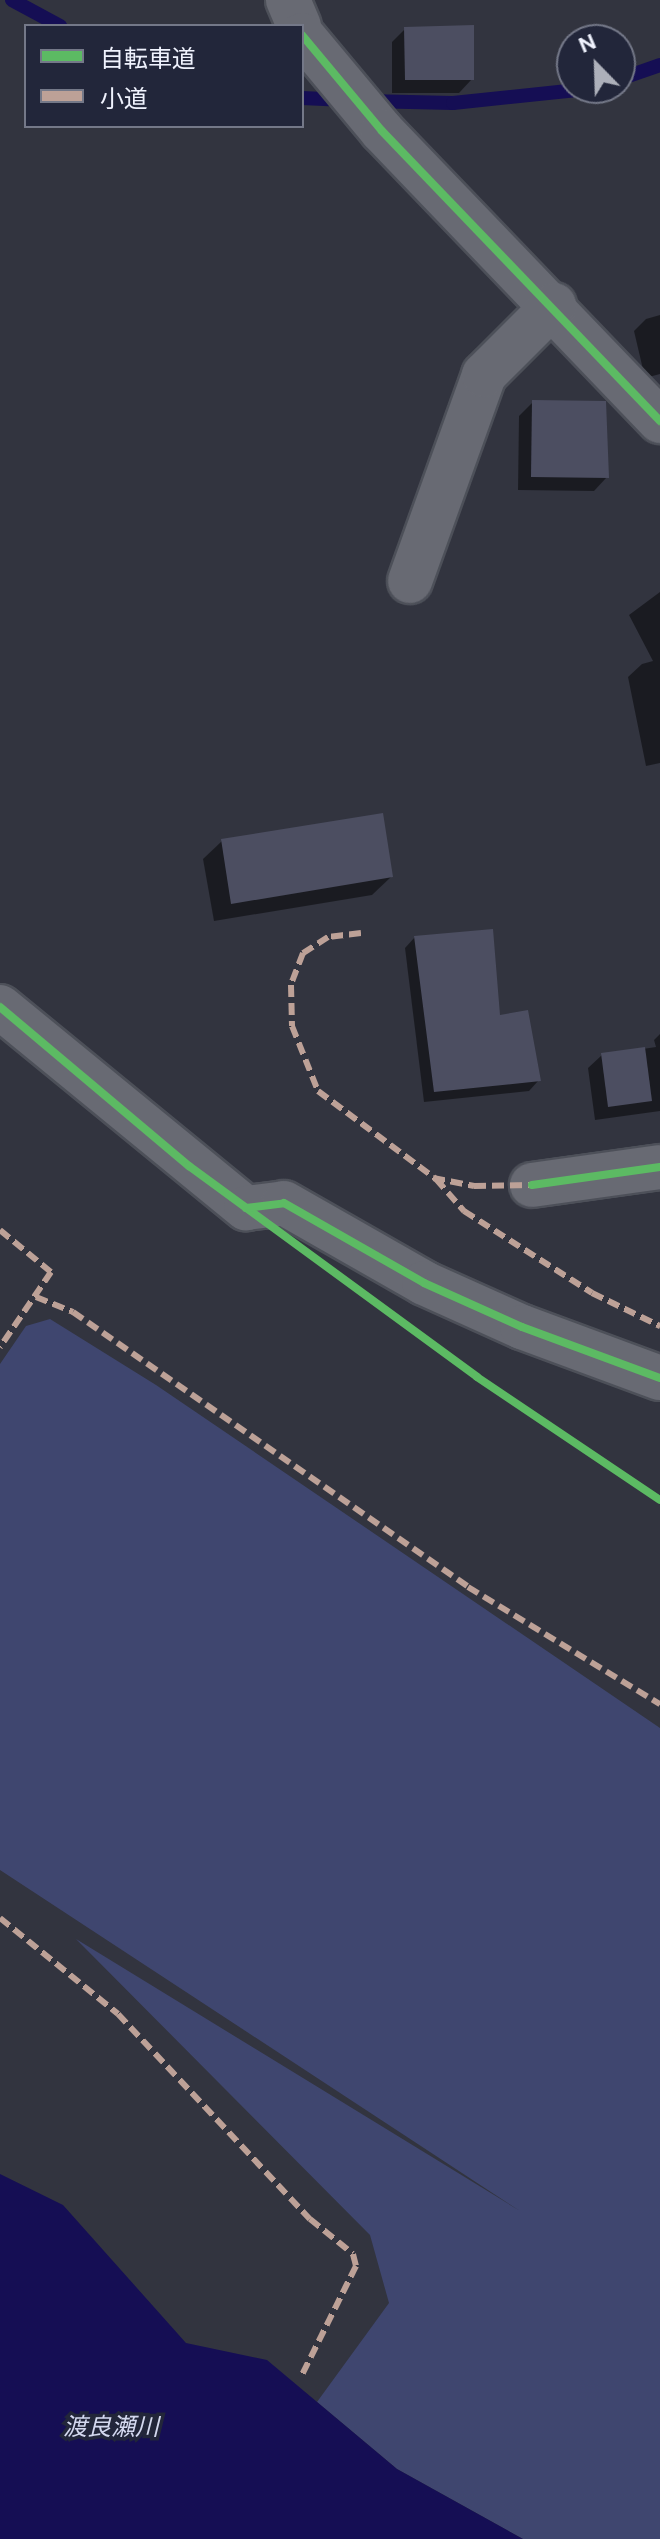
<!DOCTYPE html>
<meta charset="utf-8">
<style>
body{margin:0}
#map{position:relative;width:660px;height:2539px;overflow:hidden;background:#32343f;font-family:"DM Sans","Noto Sans JP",sans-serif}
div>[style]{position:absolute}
.green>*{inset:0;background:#3f466f}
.water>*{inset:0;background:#150e54}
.shadow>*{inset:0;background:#0007}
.stream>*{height:14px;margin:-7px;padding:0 7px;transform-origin:7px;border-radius:7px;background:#150e54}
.building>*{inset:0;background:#4c4e61}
.roads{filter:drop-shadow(2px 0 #4d5059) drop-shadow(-2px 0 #4d5059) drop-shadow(0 2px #4d5059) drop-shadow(0 -2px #4d5059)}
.minor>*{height:44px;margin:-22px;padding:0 22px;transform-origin:22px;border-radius:22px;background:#686a73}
.quiet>*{height:6px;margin-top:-3px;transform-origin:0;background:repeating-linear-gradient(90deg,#bda197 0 12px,transparent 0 18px)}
.cycleway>*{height:8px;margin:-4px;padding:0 4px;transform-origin:4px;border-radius:4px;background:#5cba63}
span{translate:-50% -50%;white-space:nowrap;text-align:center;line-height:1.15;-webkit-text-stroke:7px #22263a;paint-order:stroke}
.water-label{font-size:24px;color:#d3d8ef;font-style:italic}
.legend{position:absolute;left:24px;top:24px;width:280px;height:104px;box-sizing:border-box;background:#22263a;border:2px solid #747888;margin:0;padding:10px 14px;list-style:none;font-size:24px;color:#eff2fd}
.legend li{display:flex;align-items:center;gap:16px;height:40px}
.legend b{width:40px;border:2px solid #747888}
.north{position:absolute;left:556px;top:24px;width:80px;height:80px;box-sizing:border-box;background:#22263a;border:2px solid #747888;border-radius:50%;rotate:337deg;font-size:22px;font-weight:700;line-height:32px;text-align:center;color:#eff2fd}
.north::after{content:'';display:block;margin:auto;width:28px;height:36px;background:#adb0ba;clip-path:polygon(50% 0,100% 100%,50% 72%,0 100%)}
</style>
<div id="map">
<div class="green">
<i style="clip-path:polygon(50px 1319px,156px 1385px,660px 1728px,660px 2539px,523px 2539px,397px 2469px,317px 2402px,389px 2303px,370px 2235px,76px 1939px,520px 2211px,0 1870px,0 1364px,26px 1326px)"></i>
</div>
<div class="water">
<i style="clip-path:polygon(0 2174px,63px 2205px,186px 2343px,267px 2360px,397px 2469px,523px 2539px,0 2539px)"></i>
</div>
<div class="shadow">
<i style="clip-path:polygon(405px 29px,472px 79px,459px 93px,392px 93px,392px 42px)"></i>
<i style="clip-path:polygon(660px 315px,660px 374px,645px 378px,634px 331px,646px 319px)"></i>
<i style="clip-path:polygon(533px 402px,607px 477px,594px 491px,518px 490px,519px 416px)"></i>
<i style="clip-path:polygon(660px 592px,660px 763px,646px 766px,628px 677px,642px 664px,653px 661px,629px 615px)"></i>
<i style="clip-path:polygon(222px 841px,391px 877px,372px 895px,214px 921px,203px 859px)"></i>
<i style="clip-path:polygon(415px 937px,498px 1017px,539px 1080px,529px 1091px,424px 1102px,405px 948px)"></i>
<i style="clip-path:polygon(660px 1034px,660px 1111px,595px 1120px,588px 1068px,602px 1055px,656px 1047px,654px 1040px)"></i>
</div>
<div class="stream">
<i style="left:12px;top:0;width:55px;rotate:28.4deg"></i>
<i style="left:620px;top:79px;width:42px;rotate:-19.3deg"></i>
<i style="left:302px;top:98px;width:44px;rotate:2.6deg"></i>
<i style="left:366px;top:101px;width:87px;rotate:1.3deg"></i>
<i style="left:453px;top:103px;width:144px;rotate:-6deg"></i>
</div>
<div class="building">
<i style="clip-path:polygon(474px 25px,474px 80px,405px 80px,404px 27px)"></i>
<i style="clip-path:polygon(532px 400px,606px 401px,609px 478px,531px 477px)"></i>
<i style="clip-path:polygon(383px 813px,393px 877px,231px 904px,221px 839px)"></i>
<i style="clip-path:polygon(493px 929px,500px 1015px,528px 1010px,541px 1081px,434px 1092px,414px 936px)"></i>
<i style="clip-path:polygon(645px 1047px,652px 1101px,608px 1107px,601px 1053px)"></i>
</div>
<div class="roads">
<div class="minor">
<i style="left:288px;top:0;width:28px;rotate:67deg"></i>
<i style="left:302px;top:35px;width:125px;rotate:50.2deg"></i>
<i style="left:382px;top:131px;width:402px;rotate:46.2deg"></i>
<i style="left:410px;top:581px;width:219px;rotate:-70.2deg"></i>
<i style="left:484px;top:375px;width:99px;rotate:-45deg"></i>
<i style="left:0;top:1007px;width:318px;rotate:39.3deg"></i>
<i style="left:246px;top:1208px;width:38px;rotate:-7deg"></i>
<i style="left:284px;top:1203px;width:161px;rotate:29.7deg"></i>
<i style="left:424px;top:1283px;width:107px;rotate:24.2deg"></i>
<i style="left:522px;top:1327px;width:147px;rotate:20.3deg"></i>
<i style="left:532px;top:1185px;width:129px;rotate:-8deg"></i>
</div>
</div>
<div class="quiet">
<i style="left:361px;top:933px;width:33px;rotate:173deg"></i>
<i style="left:328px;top:937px;width:30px;rotate:147deg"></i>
<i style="left:303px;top:953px;width:34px;rotate:111deg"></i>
<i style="left:291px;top:985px;width:41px;rotate:88.6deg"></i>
<i style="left:292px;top:1026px;width:70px;rotate:68.2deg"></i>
<i style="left:318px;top:1091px;width:147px;rotate:36.7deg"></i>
<i style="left:436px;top:1179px;width:43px;rotate:48.8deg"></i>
<i style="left:464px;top:1211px;width:152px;rotate:32.6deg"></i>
<i style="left:592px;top:1293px;width:76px;rotate:25.9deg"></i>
<i style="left:433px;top:1178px;width:42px;rotate:11deg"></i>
<i style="left:474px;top:1186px;width:58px;rotate:-1deg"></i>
<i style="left:0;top:1230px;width:66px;rotate:39.5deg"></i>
<i style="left:51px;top:1272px;width:91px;rotate:124.2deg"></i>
<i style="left:36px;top:1297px;width:40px;rotate:22deg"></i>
<i style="left:73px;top:1312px;width:481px;rotate:34.8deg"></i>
<i style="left:468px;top:1587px;width:225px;rotate:31.4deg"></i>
<i style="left:0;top:1918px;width:152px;rotate:39.1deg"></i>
<i style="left:118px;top:2014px;width:281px;rotate:46.9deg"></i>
<i style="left:310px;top:2219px;width:55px;rotate:39.1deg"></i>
<i style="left:353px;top:2254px;width:12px;rotate:76deg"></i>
<i style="left:356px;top:2266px;width:122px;rotate:116.4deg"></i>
</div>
<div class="cycleway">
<i style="left:302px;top:35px;width:125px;rotate:50.2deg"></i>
<i style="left:382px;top:131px;width:402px;rotate:46.2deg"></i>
<i style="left:0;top:1007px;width:247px;rotate:40.1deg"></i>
<i style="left:189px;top:1166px;width:357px;rotate:36.2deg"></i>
<i style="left:477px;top:1377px;width:220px;rotate:33.9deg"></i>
<i style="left:532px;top:1185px;width:129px;rotate:-8deg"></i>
<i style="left:246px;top:1208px;width:38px;rotate:-7deg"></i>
<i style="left:284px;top:1203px;width:161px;rotate:29.7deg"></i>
<i style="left:424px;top:1283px;width:107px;rotate:24.2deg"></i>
<i style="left:522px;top:1327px;width:147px;rotate:20.3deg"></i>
</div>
<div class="water-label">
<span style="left:111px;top:2427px">渡良瀬川</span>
</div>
<ul class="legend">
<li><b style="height:10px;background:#5cba63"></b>自転車道</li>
<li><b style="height:10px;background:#bda197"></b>小道</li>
</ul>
<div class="north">N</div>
</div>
